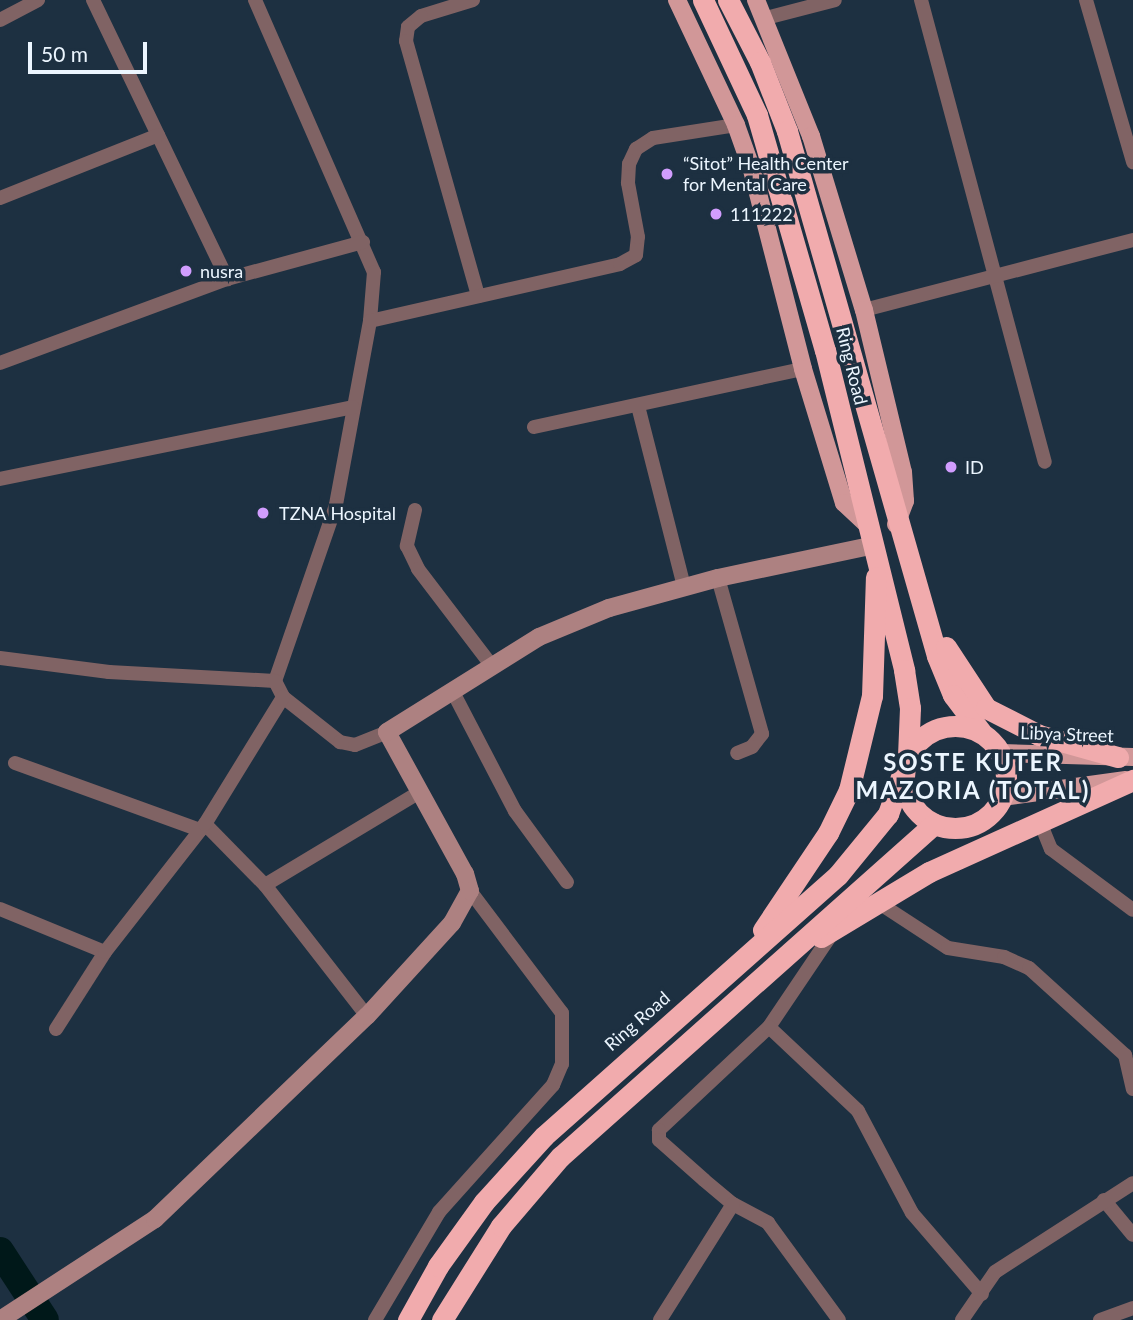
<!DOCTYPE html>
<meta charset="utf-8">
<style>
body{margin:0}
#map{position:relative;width:1133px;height:1320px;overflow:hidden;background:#1d3041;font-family:Lato,sans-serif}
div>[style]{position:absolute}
.river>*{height:28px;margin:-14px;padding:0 14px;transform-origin:14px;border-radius:14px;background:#001819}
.street>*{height:14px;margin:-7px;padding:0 7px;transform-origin:7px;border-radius:7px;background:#806364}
.secondary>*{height:18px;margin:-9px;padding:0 9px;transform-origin:9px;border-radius:9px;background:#ad8181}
.primary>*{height:18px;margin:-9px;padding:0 9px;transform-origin:9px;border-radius:9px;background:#d19798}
.highway>*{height:21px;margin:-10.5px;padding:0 10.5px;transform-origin:10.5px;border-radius:10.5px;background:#f1abad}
.highway>.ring{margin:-10.5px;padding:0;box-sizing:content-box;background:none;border:21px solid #f1abad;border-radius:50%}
.dots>*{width:19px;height:19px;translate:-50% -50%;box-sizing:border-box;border:4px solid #1d3041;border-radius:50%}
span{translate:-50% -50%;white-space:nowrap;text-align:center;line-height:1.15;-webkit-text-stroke:7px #1d3041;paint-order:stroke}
.poi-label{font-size:18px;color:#ecf6ff}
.left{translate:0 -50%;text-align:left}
.street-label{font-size:18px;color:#ecf6ff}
.district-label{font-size:24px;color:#ecf6ff;font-weight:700;letter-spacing:2px}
.scale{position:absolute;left:28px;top:42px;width:119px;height:32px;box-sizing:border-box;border:4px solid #ecf6ff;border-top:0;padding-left:9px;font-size:21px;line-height:24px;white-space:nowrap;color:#ecf6ff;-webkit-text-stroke:5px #1d3041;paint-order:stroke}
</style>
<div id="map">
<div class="river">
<i style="left:0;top:1251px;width:82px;rotate:56.9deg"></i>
</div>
<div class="street">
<i style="left:93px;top:0;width:310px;rotate:64.3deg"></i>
<i style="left:255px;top:0;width:297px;rotate:66.4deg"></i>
<i style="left:374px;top:272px;width:49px;rotate:94.7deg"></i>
<i style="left:370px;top:321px;width:187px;rotate:100.5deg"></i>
<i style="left:336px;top:505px;width:186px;rotate:109.1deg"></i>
<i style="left:473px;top:0;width:54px;rotate:162.9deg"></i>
<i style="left:421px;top:16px;width:17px;rotate:140deg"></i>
<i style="left:408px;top:27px;width:14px;rotate:98deg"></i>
<i style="left:406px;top:41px;width:265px;rotate:74.2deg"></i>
<i style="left:921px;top:0;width:478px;rotate:75deg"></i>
<i style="left:1086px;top:0;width:169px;rotate:73.8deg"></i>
<i style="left:766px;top:18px;width:71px;rotate:-14.6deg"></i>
<i style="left:0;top:20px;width:43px;rotate:-27.8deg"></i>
<i style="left:0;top:198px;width:170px;rotate:-21.7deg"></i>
<i style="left:864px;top:310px;width:278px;rotate:-14.6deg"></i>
<i style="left:370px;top:321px;width:256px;rotate:-12.8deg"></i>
<i style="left:620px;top:264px;width:18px;rotate:-29deg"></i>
<i style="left:636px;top:255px;width:18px;rotate:-84deg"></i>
<i style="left:638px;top:237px;width:55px;rotate:-100.5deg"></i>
<i style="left:628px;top:183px;width:19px;rotate:-87deg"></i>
<i style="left:629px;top:164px;width:17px;rotate:-65deg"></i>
<i style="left:636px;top:149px;width:20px;rotate:-33deg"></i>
<i style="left:653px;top:138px;width:84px;rotate:-8.9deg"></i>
<i style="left:0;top:363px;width:242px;rotate:-20.3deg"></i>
<i style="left:227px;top:279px;width:141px;rotate:-15.2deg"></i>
<i style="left:638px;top:406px;width:186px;rotate:75.7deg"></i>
<i style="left:534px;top:427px;width:275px;rotate:-12.2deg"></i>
<i style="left:0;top:479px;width:360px;rotate:-11.5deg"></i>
<i style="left:415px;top:510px;width:37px;rotate:103deg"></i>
<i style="left:407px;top:546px;width:25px;rotate:64deg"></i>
<i style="left:418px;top:569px;width:122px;rotate:52.7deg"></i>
<i style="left:718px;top:578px;width:162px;rotate:74.2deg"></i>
<i style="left:762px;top:734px;width:16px;rotate:128deg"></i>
<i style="left:752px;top:747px;width:16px;rotate:158deg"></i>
<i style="left:0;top:658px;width:110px;rotate:7.3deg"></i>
<i style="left:109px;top:672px;width:166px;rotate:3.1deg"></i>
<i style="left:275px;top:681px;width:18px;rotate:63deg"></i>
<i style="left:283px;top:697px;width:73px;rotate:38.3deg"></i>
<i style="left:340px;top:742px;width:15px;rotate:11deg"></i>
<i style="left:355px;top:745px;width:35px;rotate:-22deg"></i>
<i style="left:454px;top:694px;width:132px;rotate:62.5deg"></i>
<i style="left:515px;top:811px;width:88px;rotate:53.8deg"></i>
<i style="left:15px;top:763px;width:197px;rotate:19.9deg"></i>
<i style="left:1040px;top:822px;width:29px;rotate:68deg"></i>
<i style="left:1051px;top:849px;width:102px;rotate:36.6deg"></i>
<i style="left:205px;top:824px;width:86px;rotate:45.5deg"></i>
<i style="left:265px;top:885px;width:166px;rotate:52.1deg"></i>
<i style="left:265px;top:885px;width:179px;rotate:-31deg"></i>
<i style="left:879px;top:903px;width:82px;rotate:33.1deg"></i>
<i style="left:948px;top:948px;width:57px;rotate:9.1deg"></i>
<i style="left:1004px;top:957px;width:27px;rotate:24deg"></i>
<i style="left:1029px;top:968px;width:130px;rotate:42.2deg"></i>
<i style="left:1125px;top:1055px;width:35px;rotate:77deg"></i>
<i style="left:0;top:909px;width:113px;rotate:22.3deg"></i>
<i style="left:833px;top:932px;width:115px;rotate:124deg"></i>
<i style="left:769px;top:1027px;width:151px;rotate:136.9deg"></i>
<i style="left:659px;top:1130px;width:10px;rotate:90deg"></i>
<i style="left:659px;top:1140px;width:60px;rotate:41.6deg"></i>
<i style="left:704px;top:1180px;width:38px;rotate:40deg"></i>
<i style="left:733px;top:1204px;width:40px;rotate:28deg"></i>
<i style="left:768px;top:1223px;width:120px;rotate:53.8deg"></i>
<i style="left:769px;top:1027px;width:122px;rotate:43.3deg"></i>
<i style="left:858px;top:1111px;width:115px;rotate:62.1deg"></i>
<i style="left:912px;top:1213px;width:107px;rotate:49.2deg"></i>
<i style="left:56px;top:1029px;width:91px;rotate:-57.5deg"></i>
<i style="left:105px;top:952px;width:162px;rotate:-52deg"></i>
<i style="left:205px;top:824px;width:149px;rotate:-58.4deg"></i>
<i style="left:1104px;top:1200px;width:45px;rotate:50.4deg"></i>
<i style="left:375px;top:1320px;width:126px;rotate:-59.3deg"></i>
<i style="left:439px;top:1212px;width:171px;rotate:-48.1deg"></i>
<i style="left:553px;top:1085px;width:23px;rotate:-67deg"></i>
<i style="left:562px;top:1064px;width:51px;rotate:-90deg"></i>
<i style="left:562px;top:1013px;width:153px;rotate:-127deg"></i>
<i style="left:660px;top:1320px;width:137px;rotate:-57.8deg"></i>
<i style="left:962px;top:1320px;width:58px;rotate:-55.5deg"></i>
<i style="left:995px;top:1272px;width:164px;rotate:-32.8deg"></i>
<i style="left:1100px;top:1320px;width:35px;rotate:-20deg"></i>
</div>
<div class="secondary">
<i style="left:0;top:1320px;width:185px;rotate:-33.1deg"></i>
<i style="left:155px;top:1219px;width:294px;rotate:-43.8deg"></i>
<i style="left:367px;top:1016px;width:126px;rotate:-47.6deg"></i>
<i style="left:452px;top:923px;width:37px;rotate:-61deg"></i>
<i style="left:470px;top:891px;width:18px;rotate:-106deg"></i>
<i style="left:465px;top:874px;width:162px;rotate:-118.8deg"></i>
<i style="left:387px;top:732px;width:179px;rotate:-32deg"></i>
<i style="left:539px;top:637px;width:76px;rotate:-22.5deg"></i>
<i style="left:609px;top:608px;width:113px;rotate:-15.4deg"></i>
<i style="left:718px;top:578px;width:159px;rotate:-11.9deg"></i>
</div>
<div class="primary">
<i style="left:677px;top:0;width:138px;rotate:64.7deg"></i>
<i style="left:736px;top:125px;width:48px;rotate:70.4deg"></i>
<i style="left:752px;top:170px;width:205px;rotate:75.6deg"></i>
<i style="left:803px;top:369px;width:140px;rotate:73deg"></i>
<i style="left:844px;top:503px;width:34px;rotate:43deg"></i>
<i style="left:756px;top:0;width:147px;rotate:68deg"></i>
<i style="left:811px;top:136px;width:182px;rotate:73.1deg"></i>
<i style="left:864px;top:310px;width:167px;rotate:76.5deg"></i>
<i style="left:903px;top:472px;width:29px;rotate:86deg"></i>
<i style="left:905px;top:501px;width:25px;rotate:111deg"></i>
<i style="left:1001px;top:753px;width:132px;rotate:1.7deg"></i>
<i style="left:1002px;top:797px;width:125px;rotate:-7.8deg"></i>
</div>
<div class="highway">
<i style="left:703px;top:0;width:127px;rotate:64.8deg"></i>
<i style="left:757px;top:115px;width:245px;rotate:73.9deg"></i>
<i style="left:825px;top:350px;width:330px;rotate:76.1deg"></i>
<i style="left:904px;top:670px;width:38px;rotate:81deg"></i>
<i style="left:910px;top:708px;width:48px;rotate:92.4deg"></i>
<i style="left:728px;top:0;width:70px;rotate:62.7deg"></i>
<i style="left:760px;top:62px;width:74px;rotate:68.6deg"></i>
<i style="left:787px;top:131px;width:546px;rotate:74.05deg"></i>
<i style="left:937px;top:656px;width:42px;rotate:67.7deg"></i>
<i style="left:953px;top:695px;width:46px;rotate:52.9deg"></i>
<i style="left:946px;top:647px;width:73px;rotate:56.7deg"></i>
<i style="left:986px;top:708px;width:59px;rotate:27deg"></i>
<i style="left:1039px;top:735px;width:82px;rotate:15.6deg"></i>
<i class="ring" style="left:904px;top:726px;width:81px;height:81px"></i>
<i style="left:763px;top:930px;width:117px;rotate:-56.2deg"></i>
<i style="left:828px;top:833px;width:48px;rotate:-64deg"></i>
<i style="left:849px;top:790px;width:97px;rotate:-76.3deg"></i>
<i style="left:872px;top:696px;width:119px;rotate:-88.1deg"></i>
<i style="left:821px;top:937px;width:126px;rotate:-31deg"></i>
<i style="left:929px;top:872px;width:224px;rotate:-24.3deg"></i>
<i style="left:408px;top:1320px;width:62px;rotate:-60.9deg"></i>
<i style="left:438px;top:1266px;width:79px;rotate:-54.3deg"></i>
<i style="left:484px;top:1202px;width:89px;rotate:-47.7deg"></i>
<i style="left:544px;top:1136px;width:393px;rotate:-41.6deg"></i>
<i style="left:838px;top:875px;width:79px;rotate:-50.7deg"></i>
<i style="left:888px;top:814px;width:49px;rotate:-70.8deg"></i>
<i style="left:442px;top:1320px;width:111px;rotate:-57.9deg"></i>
<i style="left:501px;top:1226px;width:91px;rotate:-49.5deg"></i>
<i style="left:560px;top:1157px;width:501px;rotate:-41.68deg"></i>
</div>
<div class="dots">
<i style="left:667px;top:174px;background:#d19dfe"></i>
<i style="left:716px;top:214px;background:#d19dfe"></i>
<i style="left:186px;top:271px;background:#d19dfe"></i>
<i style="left:951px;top:467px;background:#d19dfe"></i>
<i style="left:263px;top:513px;background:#d19dfe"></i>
</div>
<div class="poi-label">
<span class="left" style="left:683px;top:174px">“Sitot” Health Center<br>for Mental Care</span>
<span class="left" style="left:730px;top:214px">111222</span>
<span class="left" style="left:200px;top:271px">nusra</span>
<span class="left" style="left:965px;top:467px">ID</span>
<span class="left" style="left:279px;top:513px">TZNA Hospital</span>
</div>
<div class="street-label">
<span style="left:852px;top:366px;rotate:76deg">Ring Road</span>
<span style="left:1067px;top:734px;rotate:2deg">Libya Street</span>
<span style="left:637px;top:1021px;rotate:-41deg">Ring Road</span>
</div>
<div class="district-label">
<span style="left:973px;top:776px">SOSTE KUTER<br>MAZORIA (TOTAL)</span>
</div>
<div class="scale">50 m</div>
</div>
